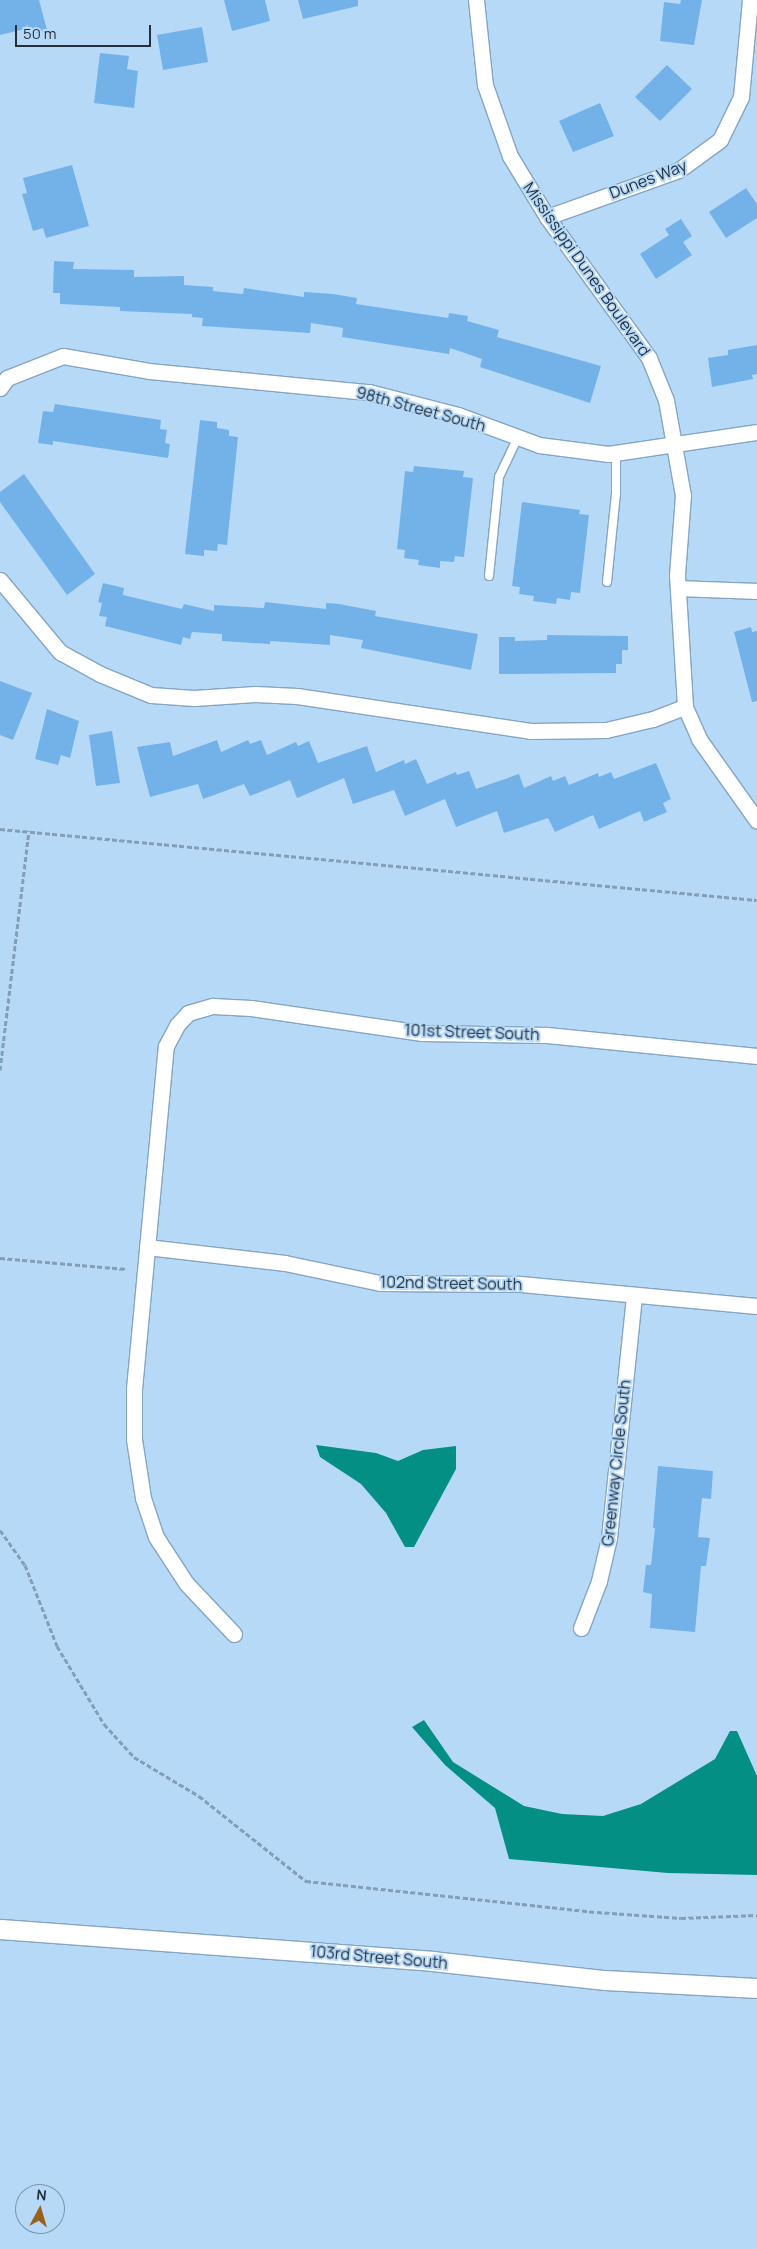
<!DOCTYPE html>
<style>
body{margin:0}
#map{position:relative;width:757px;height:2249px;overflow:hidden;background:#b7d9f8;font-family:Manrope,sans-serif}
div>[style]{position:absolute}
.water>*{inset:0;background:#038f84}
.building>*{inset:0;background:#73b2e8}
.path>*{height:3px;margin-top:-1.5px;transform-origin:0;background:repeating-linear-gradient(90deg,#839eb6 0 5px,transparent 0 7.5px)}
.roads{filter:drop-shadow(1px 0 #84a5c2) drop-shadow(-1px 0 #84a5c2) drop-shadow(0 1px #84a5c2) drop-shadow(0 -1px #84a5c2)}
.service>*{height:8px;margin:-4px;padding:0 4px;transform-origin:4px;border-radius:4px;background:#fff}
.minor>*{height:15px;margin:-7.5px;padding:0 7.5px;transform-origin:7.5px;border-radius:7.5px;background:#fff}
.tertiary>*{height:19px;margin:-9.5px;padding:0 9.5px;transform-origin:9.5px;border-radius:9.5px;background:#fff}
span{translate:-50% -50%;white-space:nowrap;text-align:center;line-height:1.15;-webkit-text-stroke:4px #b7d9f8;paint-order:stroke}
.street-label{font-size:16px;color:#23303c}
.north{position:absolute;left:15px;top:2184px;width:50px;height:50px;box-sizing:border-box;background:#b7d9f8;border:1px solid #7c95ad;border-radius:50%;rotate:6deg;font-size:14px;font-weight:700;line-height:20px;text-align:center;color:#23303c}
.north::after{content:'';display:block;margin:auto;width:18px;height:22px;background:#9a611e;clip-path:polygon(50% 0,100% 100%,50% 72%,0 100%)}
.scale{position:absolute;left:15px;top:25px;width:136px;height:22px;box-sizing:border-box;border:2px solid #23303c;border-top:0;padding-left:6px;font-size:15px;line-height:18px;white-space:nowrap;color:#23303c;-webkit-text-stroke:4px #b7d9f8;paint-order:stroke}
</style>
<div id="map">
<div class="water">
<i style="clip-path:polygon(316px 1445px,376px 1453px,398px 1461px,423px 1450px,456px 1446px,456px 1469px,414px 1547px,405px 1547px,386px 1513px,361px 1484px,320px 1457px)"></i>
<i style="clip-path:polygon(424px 1720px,453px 1762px,524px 1806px,562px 1814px,603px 1816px,641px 1804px,715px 1759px,730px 1731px,737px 1731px,757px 1776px,757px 1875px,668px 1873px,509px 1859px,495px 1808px,445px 1765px,412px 1727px)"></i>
</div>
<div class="building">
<i style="clip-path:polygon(0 0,39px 0,47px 30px,27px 36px,25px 29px,0 35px)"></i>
<i style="clip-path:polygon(224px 0,265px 0,270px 21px,232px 31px)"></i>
<i style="clip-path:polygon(298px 0,358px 0,358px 6px,303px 19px)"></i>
<i style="clip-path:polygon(681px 0,702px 0,694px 45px,660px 41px,664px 2px,680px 4px)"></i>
<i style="clip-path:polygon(202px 27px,208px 62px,163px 70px,157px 35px)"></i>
<i style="clip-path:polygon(100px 53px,129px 56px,127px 69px,138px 71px,134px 108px,94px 103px)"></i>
<i style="clip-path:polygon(667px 65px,692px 89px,660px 121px,635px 97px)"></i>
<i style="clip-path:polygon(600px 103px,614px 136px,573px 152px,559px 121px)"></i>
<i style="clip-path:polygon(72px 165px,89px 226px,46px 238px,43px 228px,33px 231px,22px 194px,27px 193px,23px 178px)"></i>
<i style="clip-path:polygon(746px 188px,757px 204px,757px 218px,726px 238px,709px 212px)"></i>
<i style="clip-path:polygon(681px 219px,692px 236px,683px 242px,692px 255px,656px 279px,640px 254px,669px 235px,665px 229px)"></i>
<i style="clip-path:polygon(54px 261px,74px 262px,73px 269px,134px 270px,134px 277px,184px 276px,184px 285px,213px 287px,213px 291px,243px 294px,244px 288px,304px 297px,304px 292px,333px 294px,357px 298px,356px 304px,448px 318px,449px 313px,468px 316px,467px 321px,499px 330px,497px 337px,601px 366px,590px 403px,480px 367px,482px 359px,450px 348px,449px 354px,342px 337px,343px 328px,311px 323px,310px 333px,202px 326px,203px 318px,192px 317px,192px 314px,120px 311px,120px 307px,60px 304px,60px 293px,53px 293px)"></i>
<i style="clip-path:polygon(757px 345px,757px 374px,752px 375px,753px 379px,712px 387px,708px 358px,728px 355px,728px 350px)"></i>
<i style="clip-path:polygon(55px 404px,161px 420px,160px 429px,167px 430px,165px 443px,170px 444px,168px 458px,53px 441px,53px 445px,38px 443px,43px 411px,53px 412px)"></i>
<i style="clip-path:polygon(200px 420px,217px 422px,217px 428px,229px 430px,229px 436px,238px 437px,227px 545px,218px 544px,217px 551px,204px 550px,204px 556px,185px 554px)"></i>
<i style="clip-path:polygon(414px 466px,464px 471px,463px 477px,473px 478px,464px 557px,455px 556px,454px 562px,440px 561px,440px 568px,418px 565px,419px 560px,404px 558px,405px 550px,397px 549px,405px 471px,413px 472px)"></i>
<i style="clip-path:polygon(24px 474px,95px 574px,67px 595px,0 502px,0 492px)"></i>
<i style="clip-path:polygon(522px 502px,580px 510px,579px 514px,589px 515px,580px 593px,571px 592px,570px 600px,557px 598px,556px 604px,533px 601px,534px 596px,519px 594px,520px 587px,512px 586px)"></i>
<i style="clip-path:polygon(103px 583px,124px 588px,123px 595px,182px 609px,184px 604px,214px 611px,214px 605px,264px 608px,265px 602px,326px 609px,326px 603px,339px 604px,376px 611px,375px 616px,478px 634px,471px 670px,361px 648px,363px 640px,330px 635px,330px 645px,270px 641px,270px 644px,222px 641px,222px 634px,192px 632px,190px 639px,183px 637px,181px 645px,105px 626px,107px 617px,99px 616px,102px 603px,98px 602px)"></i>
<i style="clip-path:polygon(751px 627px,752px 632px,757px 631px,757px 701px,752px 702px,734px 632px)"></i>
<i style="clip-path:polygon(547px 635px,628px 636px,628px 650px,622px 650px,622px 664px,616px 664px,616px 673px,499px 674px,499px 637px,515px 637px,515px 641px,547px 640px)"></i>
<i style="clip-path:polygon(0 681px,32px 693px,13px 740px,0 735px)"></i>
<i style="clip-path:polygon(47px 709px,79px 721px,70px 758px,61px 755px,58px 765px,35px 759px)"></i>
<i style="clip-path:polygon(112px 731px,120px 783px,96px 786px,89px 735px)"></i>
<i style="clip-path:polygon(217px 740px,221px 752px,248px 740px,250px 744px,261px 740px,267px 755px,296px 742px,298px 746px,309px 741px,318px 763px,367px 746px,376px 772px,404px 760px,405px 764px,416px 759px,427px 784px,456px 772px,457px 775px,469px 771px,476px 789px,519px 774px,524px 788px,551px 776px,553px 781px,565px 776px,569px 785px,598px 773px,599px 777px,611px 772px,614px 779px,656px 763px,671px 799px,663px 803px,667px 812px,644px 822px,640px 811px,599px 829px,593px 815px,555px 832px,548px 818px,504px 833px,497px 811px,456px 827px,445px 799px,405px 816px,394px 790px,353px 804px,344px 778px,297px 798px,290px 780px,250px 796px,244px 784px,203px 799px,198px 784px,150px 797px,137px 747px,170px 742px,173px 756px)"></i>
<i style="clip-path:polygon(658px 1466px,713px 1471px,711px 1499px,702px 1498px,698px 1537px,710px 1538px,706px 1566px,701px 1566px,695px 1632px,650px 1628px,652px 1594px,643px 1592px,646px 1565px,651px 1565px,655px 1528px,653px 1528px)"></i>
</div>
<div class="path">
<i style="left:0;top:829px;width:760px;rotate:5.36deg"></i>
<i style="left:0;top:1070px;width:241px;rotate:-83.1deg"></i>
<i style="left:0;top:1258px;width:126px;rotate:5deg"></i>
<i style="left:0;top:1530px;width:43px;rotate:54.5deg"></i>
<i style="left:25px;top:1565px;width:87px;rotate:68.4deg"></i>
<i style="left:57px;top:1646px;width:91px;rotate:58.9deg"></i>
<i style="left:104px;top:1724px;width:45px;rotate:47.7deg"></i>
<i style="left:134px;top:1757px;width:76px;rotate:31deg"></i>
<i style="left:199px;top:1796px;width:137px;rotate:38.5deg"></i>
<i style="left:306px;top:1881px;width:293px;rotate:6.1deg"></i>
<i style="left:597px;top:1912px;width:84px;rotate:4.1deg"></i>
<i style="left:681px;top:1918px;width:76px;rotate:-2.3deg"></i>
</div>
<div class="roads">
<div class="service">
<i style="left:489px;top:576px;width:100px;rotate:-84.2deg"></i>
<i style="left:499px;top:477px;width:44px;rotate:-64.6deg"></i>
<i style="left:607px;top:582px;width:88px;rotate:-84.2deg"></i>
<i style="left:616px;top:494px;width:40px;rotate:-90deg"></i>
</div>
<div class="minor">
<i style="left:476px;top:0;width:85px;rotate:84deg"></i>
<i style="left:485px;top:85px;width:75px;rotate:70.6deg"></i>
<i style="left:510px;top:156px;width:71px;rotate:58.8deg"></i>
<i style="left:547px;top:217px;width:174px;rotate:54.1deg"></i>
<i style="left:649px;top:358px;width:45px;rotate:68deg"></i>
<i style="left:666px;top:400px;width:97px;rotate:79.9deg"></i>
<i style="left:683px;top:495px;width:80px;rotate:94.3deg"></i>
<i style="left:677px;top:575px;width:132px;rotate:86.5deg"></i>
<i style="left:685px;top:707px;width:35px;rotate:66deg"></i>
<i style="left:699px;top:739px;width:100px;rotate:54.7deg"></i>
<i style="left:547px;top:217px;width:140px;rotate:-19.6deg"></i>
<i style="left:679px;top:170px;width:51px;rotate:-36.2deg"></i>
<i style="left:720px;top:140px;width:48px;rotate:-64deg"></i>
<i style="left:741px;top:97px;width:97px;rotate:-84.7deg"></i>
<i style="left:0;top:388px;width:12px;rotate:-55deg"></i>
<i style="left:7px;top:378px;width:60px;rotate:-21.4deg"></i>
<i style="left:63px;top:356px;width:87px;rotate:9.9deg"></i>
<i style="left:149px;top:371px;width:221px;rotate:5.5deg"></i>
<i style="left:369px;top:392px;width:92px;rotate:14.5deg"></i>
<i style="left:458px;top:415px;width:86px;rotate:20.3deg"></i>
<i style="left:539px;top:445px;width:70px;rotate:7.4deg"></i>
<i style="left:608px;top:454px;width:151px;rotate:-8.4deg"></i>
<i style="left:0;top:580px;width:94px;rotate:50.2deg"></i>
<i style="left:60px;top:652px;width:46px;rotate:28.8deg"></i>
<i style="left:100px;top:674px;width:55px;rotate:22.4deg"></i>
<i style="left:151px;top:695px;width:43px;rotate:4deg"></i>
<i style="left:194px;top:698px;width:61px;rotate:-3.8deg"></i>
<i style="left:255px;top:694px;width:42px;rotate:2.7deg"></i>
<i style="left:297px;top:696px;width:236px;rotate:8.5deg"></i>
<i style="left:530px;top:731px;width:76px;rotate:-0.8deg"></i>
<i style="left:606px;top:730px;width:48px;rotate:-13.2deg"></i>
<i style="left:653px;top:719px;width:34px;rotate:-21deg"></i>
<i style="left:678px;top:588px;width:79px;rotate:2.2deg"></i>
<i style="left:147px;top:1247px;width:139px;rotate:6.6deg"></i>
<i style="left:285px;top:1263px;width:97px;rotate:11.9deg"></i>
<i style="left:380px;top:1283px;width:140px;rotate:0.4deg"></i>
<i style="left:520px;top:1284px;width:238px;rotate:5.3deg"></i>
<i style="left:581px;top:1628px;width:50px;rotate:-69deg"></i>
<i style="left:599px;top:1581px;width:44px;rotate:-76.9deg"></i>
<i style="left:609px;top:1538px;width:244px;rotate:-84.1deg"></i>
<i style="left:234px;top:1634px;width:70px;rotate:-133.3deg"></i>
<i style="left:186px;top:1583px;width:55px;rotate:-123.1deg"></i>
<i style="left:156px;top:1537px;width:41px;rotate:-108.4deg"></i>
<i style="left:143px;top:1498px;width:60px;rotate:-98.7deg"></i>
<i style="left:134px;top:1439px;width:50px;rotate:-90deg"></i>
<i style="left:134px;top:1389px;width:344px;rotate:-84.7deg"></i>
<i style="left:166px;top:1046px;width:24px;rotate:-62deg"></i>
<i style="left:177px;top:1025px;width:16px;rotate:-47deg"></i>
<i style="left:188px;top:1013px;width:26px;rotate:-16deg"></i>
<i style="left:213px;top:1006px;width:38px;rotate:3deg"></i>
<i style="left:251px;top:1008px;width:173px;rotate:8.3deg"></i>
<i style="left:422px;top:1033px;width:125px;rotate:0.9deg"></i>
<i style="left:547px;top:1035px;width:211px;rotate:5.7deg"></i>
</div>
<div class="tertiary">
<i style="left:0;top:1929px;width:433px;rotate:4.2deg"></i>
<i style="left:432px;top:1961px;width:174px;rotate:6.3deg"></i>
<i style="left:605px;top:1980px;width:152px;rotate:3deg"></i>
</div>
</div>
<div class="street-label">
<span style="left:648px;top:179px;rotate:-21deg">Dunes Way</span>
<span style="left:587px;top:269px;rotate:55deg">Mississippi Dunes Boulevard</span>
<span style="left:421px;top:409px;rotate:15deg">98th Street South</span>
<span style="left:472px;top:1032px;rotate:2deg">101st Street South</span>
<span style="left:451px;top:1283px;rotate:1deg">102nd Street South</span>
<span style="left:616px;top:1463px;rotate:-84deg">Greenway Circle South</span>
<span style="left:379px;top:1957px;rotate:5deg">103rd Street South</span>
</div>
<div class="north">N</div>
<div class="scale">50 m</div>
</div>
